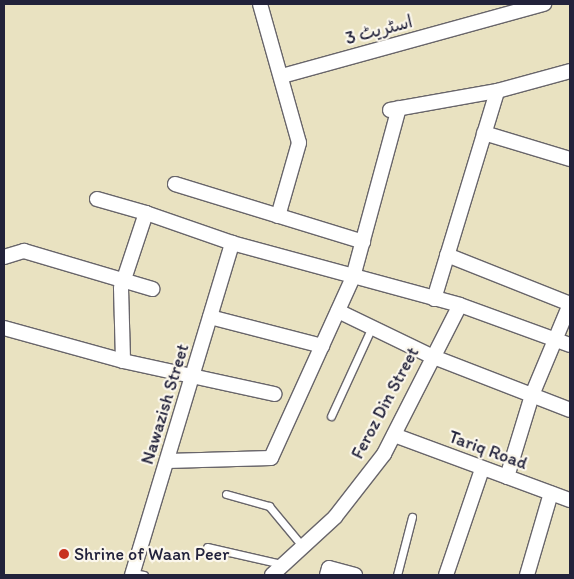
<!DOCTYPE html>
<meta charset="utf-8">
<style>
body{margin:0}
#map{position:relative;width:574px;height:579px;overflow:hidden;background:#e9e2c1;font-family:Itim,"Playpen Sans Arabic",sans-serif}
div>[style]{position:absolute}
.roads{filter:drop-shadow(1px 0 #68656a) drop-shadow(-1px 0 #68656a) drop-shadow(0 1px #68656a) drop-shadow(0 -1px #68656a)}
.service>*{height:7px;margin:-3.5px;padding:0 3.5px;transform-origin:3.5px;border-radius:3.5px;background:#fff}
.minor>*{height:14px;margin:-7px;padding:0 7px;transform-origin:7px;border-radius:7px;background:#fff}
.dots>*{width:14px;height:14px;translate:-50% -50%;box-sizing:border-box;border:2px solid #fbf7ec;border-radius:50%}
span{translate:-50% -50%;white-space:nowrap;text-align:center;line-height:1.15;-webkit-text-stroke:4.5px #fbf7ec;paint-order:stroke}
.street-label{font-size:18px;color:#22223b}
.poi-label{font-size:18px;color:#22223b}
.left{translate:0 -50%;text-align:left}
.frame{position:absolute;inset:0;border:5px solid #22223b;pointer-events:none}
</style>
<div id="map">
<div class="roads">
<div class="service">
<i style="left:331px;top:416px;width:98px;rotate:-65.3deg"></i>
<i style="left:226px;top:494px;width:45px;rotate:15.6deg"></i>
<i style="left:269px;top:506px;width:53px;rotate:50.3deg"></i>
<i style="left:207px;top:547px;width:77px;rotate:12.8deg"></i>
<i style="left:133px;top:573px;width:11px;rotate:10deg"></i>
<i style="left:397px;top:575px;width:60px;rotate:-75.5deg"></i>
</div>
<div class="minor">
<i style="left:260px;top:4px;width:144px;rotate:74.3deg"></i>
<i style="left:299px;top:143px;width:76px;rotate:106deg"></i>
<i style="left:282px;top:76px;width:272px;rotate:-15.4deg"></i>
<i style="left:390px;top:110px;width:109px;rotate:-10.1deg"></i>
<i style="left:497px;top:91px;width:76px;rotate:-15.3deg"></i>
<i style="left:484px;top:133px;width:90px;rotate:16.8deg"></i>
<i style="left:175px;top:184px;width:197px;rotate:17.1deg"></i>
<i style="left:97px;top:199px;width:51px;rotate:15.9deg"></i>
<i style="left:146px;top:213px;width:79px;rotate:108.4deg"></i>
<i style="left:121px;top:288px;width:73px;rotate:88.4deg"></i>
<i style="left:146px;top:213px;width:91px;rotate:19.2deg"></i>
<i style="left:232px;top:243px;width:236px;rotate:15.2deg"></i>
<i style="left:460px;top:305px;width:117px;rotate:20deg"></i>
<i style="left:447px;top:255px;width:132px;rotate:21.7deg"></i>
<i style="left:4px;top:257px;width:21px;rotate:-17deg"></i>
<i style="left:24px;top:251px;width:134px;rotate:16.5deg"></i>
<i style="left:434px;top:299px;width:217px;rotate:-73.1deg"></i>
<i style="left:338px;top:311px;width:103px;rotate:25.8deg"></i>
<i style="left:431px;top:356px;width:149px;rotate:21.2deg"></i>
<i style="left:210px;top:317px;width:116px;rotate:14.5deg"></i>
<i style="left:4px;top:328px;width:123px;rotate:15.5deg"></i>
<i style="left:123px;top:361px;width:155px;rotate:12.3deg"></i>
<i style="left:394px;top:435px;width:188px;rotate:20.3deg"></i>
<i style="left:167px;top:461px;width:104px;rotate:-1.7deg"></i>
<i style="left:271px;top:458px;width:199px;rotate:-65.6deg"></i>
<i style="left:353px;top:277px;width:175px;rotate:-74.8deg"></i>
<i style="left:507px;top:477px;width:86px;rotate:-73deg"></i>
<i style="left:532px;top:395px;width:99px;rotate:-67.3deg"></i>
<i style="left:132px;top:575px;width:347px;rotate:-73.2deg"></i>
<i style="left:272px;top:575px;width:86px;rotate:-42.6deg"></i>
<i style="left:335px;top:517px;width:80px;rotate:-52.1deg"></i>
<i style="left:384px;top:454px;width:167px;rotate:-63deg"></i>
<i style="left:327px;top:575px;width:7px;rotate:-74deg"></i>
<i style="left:329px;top:568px;width:27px;rotate:15deg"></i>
<i style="left:446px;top:575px;width:112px;rotate:-71.2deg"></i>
<i style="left:527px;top:575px;width:85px;rotate:-73.7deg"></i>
</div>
</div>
<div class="dots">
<i style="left:64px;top:554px;background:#c8321e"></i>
</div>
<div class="street-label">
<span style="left:379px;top:30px;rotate:-15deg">اسٹریٹ 3</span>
<span style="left:385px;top:403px;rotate:-62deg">Feroz Din Street</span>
<span style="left:165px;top:404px;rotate:-73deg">Nawazish Street</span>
<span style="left:488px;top:450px;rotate:20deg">Tariq Road</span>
</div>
<div class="poi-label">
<span class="left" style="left:74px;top:554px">Shrine of Waan Peer</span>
</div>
<div class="frame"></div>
</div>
